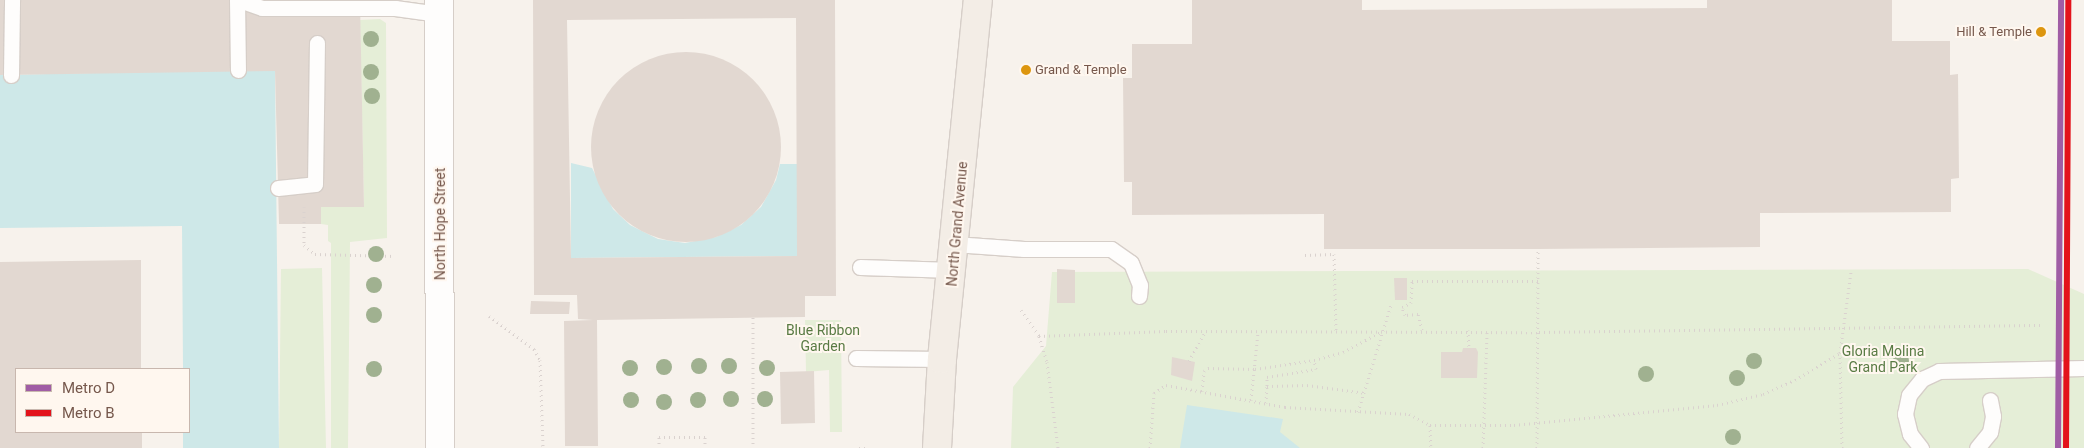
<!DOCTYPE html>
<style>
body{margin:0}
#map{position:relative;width:2084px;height:448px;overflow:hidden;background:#f7f2ec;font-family:Roboto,sans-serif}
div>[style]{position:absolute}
.green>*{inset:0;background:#e5eed7}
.water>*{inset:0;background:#cee8e8}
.building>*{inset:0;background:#e2d8d1}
.round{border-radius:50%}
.path>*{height:3px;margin-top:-1.5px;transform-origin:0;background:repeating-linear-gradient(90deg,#dad2cf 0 1px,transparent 0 5px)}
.roads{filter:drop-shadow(1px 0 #d6cec8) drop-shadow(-1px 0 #d6cec8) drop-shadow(0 1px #d6cec8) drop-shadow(0 -1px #d6cec8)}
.service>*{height:15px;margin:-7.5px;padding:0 7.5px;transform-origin:7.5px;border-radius:7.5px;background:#fefdfc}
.secondary>*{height:28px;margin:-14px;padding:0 14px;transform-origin:14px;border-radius:14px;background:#fefdfc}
.primary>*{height:28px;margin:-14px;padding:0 14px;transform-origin:14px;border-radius:14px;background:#f3ede6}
.metro-1>*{height:6px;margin:-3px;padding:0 3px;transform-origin:3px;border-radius:3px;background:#a05da5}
.metro-2>*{height:6px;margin:-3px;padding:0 3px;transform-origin:3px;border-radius:3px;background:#e3131b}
.trees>*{width:16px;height:16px;margin:-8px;border-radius:50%;background:#a0b190}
.dots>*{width:14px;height:14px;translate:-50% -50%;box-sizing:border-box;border:2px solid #fff7ef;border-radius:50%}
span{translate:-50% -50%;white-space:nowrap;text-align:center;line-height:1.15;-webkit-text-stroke:4px #fff7ef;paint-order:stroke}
.bus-label{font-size:13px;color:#76584c}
.right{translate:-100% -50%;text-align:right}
.left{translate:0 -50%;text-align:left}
.street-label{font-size:14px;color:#76584c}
.park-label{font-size:14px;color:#597b44}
.legend{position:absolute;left:15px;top:368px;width:175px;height:65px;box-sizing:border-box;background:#fff7ef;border:1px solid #c8b7ae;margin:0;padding:6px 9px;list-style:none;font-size:15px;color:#76584c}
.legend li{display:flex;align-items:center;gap:10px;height:25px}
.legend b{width:25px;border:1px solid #c8b7ae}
</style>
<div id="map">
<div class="green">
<i style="clip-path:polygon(380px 19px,386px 23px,387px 238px,350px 242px,348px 448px,331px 448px,331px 243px,328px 241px,328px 225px,321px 224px,321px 207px,364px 207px,360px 20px)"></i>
<i style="clip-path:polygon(322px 268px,326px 448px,279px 448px,281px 269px)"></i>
<i style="clip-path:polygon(2028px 269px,2084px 294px,2084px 448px,1011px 448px,1013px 387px,1046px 346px,1052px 272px)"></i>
<i style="clip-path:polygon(805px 320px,841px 320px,842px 432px,830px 432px,829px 370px,806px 372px)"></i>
</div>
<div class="water">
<i style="clip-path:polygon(238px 70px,275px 71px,279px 448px,183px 448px,183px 432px,189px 432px,189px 369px,183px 369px,182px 226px,0 228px,0 75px)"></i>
<i style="clip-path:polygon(571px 163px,592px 168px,613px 209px,630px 225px,658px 239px,685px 243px,716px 237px,741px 225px,761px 207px,776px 180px,780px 164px,797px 164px,797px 256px,571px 258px)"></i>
<i style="clip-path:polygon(1187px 405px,1283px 419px,1280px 432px,1300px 448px,1180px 448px)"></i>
</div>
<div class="building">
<i style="clip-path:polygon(0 0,360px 0,364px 207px,321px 207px,321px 224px,279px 224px,275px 71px,0 75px)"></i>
<i style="clip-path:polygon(evenodd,533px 0,835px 0,836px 296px,805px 296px,805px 317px,597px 320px,598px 446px,565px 446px,564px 321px,593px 320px,578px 319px,577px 295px,534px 295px,533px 0,796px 18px,797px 256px,571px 258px,567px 20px,796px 18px)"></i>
<i style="clip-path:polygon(1192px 0,1362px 0,1362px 10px,1707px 8px,1707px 0,1892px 0,1892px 41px,1950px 41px,1950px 75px,1958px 74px,1959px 178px,1951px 179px,1951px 212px,1760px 213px,1760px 247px,1538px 249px,1324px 249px,1324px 214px,1132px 215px,1132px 182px,1124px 182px,1123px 78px,1132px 78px,1132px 44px,1192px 44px)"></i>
<i class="round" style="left:591px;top:52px;width:190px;height:190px"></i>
<i style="clip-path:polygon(141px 260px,141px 369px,16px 369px,16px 432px,142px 432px,142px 448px,0 448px,0 262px)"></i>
<i style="clip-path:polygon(1057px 269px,1075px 270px,1075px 303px,1057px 303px)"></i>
<i style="clip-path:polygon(1394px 278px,1407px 278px,1407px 300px,1395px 300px)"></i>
<i style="clip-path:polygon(531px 301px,570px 302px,569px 314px,530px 314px)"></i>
<i style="clip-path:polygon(1463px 348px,1476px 348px,1478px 352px,1477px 378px,1441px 378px,1441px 352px,1462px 352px)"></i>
<i style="clip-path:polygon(1172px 357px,1195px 362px,1192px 381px,1171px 375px)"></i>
<i style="clip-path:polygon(814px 371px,815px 423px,781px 424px,780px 372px)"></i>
</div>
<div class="path">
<i style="left:304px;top:207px;width:38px;rotate:90deg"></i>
<i style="left:304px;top:245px;width:14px;rotate:39deg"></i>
<i style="left:315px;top:254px;width:80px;rotate:1.4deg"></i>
<i style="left:1305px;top:255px;width:29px;rotate:-2deg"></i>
<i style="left:1334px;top:254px;width:78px;rotate:88.5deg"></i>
<i style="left:1021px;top:310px;width:32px;rotate:55deg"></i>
<i style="left:1039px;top:336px;width:27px;rotate:73deg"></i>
<i style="left:1047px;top:362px;width:87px;rotate:82.7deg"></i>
<i style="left:489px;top:316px;width:56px;rotate:36.3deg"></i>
<i style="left:534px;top:349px;width:13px;rotate:61deg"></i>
<i style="left:540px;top:360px;width:88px;rotate:88deg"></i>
<i style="left:1422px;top:330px;width:16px;rotate:-104deg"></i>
<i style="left:1418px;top:314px;width:13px;rotate:176deg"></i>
<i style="left:1405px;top:315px;width:9px;rotate:-111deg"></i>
<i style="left:1402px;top:307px;width:10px;rotate:-24deg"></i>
<i style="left:1411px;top:303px;width:22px;rotate:-87deg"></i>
<i style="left:1412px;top:281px;width:127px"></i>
<i style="left:1468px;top:330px;width:18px;rotate:87deg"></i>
<i style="left:1039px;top:336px;width:127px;rotate:-2.3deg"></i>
<i style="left:1166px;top:331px;width:373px;rotate:0.2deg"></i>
<i style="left:1539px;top:332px;width:501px;rotate:-0.8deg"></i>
<i style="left:1189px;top:361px;width:33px;rotate:-61deg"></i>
<i style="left:1267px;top:386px;width:9px;rotate:-90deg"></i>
<i style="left:1267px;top:377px;width:50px;rotate:-9.3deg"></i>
<i style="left:1316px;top:369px;width:9px;rotate:-103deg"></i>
<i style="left:1202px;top:391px;width:20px;rotate:-84deg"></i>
<i style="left:1204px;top:371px;width:5px;rotate:-37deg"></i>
<i style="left:1208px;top:368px;width:47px;rotate:1.2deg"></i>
<i style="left:1255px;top:369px;width:60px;rotate:-8.7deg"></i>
<i style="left:1314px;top:360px;width:30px;rotate:-15deg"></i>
<i style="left:1343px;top:352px;width:43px;rotate:-27.8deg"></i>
<i style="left:1251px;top:400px;width:68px;rotate:-84.1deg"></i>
<i style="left:1266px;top:403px;width:17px;rotate:-87deg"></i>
<i style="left:1267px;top:386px;width:40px;rotate:-1.4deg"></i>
<i style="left:1307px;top:385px;width:59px;rotate:7.9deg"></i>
<i style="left:1358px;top:412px;width:112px;rotate:-72.9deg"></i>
<i style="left:1430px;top:425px;width:84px"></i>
<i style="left:1514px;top:425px;width:204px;rotate:-5.6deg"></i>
<i style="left:1717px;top:405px;width:47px;rotate:-13.4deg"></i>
<i style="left:1763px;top:394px;width:35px;rotate:-24deg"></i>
<i style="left:1795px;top:380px;width:52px;rotate:-31deg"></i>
<i style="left:659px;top:448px;width:11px;rotate:-90deg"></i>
<i style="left:659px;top:437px;width:46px"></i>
<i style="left:705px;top:437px;width:11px;rotate:90deg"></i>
<i style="left:753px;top:448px;width:131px;rotate:-90deg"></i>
<i style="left:859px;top:448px;width:10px"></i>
<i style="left:1150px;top:448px;width:55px;rotate:-85.8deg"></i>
<i style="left:1154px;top:393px;width:14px;rotate:-34deg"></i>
<i style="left:1166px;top:385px;width:121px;rotate:10.5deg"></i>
<i style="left:1285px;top:407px;width:124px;rotate:3.2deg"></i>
<i style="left:1409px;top:414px;width:24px;rotate:28deg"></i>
<i style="left:1430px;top:425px;width:23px;rotate:88deg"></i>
<i style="left:1483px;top:448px;width:117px;rotate:-88deg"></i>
<i style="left:1537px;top:448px;width:199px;rotate:-89.7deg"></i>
<i style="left:1842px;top:448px;width:95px;rotate:-91.2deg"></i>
<i style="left:1840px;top:353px;width:82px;rotate:-82.3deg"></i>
</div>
<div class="roads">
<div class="service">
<i style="left:237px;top:0;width:70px;rotate:89.2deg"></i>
<i style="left:239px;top:0;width:24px;rotate:19deg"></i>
<i style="left:262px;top:8px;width:133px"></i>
<i style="left:395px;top:8px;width:44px;rotate:7.8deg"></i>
<i style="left:11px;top:75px;width:75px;rotate:-89.2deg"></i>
<i style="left:278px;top:188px;width:37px;rotate:-6deg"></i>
<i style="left:315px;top:184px;width:141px;rotate:-89.2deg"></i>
<i style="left:954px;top:244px;width:70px;rotate:4.1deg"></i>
<i style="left:1024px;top:249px;width:87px"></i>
<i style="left:1111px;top:249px;width:24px;rotate:35deg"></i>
<i style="left:1131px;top:263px;width:24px;rotate:68deg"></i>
<i style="left:1140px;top:285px;width:11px;rotate:95deg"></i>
<i style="left:860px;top:267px;width:93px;rotate:1.8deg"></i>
<i style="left:856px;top:358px;width:86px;rotate:0.7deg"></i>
<i style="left:1921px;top:448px;width:18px;rotate:-128deg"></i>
<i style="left:1910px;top:434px;width:21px;rotate:-104deg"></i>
<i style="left:1905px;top:414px;width:19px;rotate:-78deg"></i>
<i style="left:1909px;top:395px;width:21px;rotate:-51deg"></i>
<i style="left:1922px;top:379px;width:19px;rotate:-25deg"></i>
<i style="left:1939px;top:371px;width:145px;rotate:-1.2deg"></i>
<i style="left:1977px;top:448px;width:21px;rotate:-51deg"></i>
<i style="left:1990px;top:432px;width:16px;rotate:-79deg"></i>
<i style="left:1993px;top:416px;width:16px;rotate:-101deg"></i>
</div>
<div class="secondary">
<i style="left:439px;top:0;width:448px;rotate:89.9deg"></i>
</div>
<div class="primary">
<i style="left:937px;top:448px;width:89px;rotate:-86.8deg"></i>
<i style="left:942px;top:359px;width:361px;rotate:-84.3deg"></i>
</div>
</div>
<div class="metro-1">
<i style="left:2058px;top:448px;width:448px;rotate:-89.6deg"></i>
</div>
<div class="metro-2">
<i style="left:2066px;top:448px;width:448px;rotate:-89.7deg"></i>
</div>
<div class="trees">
<i style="left:371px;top:39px"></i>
<i style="left:371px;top:72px"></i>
<i style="left:372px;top:96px"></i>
<i style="left:376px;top:254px"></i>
<i style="left:374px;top:285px"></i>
<i style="left:374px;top:315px"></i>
<i style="left:1754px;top:361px"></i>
<i style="left:1901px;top:361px"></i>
<i style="left:699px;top:366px"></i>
<i style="left:729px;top:366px"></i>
<i style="left:664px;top:367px"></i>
<i style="left:630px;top:368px"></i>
<i style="left:767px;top:368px"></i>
<i style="left:374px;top:369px"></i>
<i style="left:1646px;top:374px"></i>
<i style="left:1737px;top:378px"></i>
<i style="left:731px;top:399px"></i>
<i style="left:765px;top:399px"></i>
<i style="left:631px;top:400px"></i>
<i style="left:698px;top:400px"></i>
<i style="left:664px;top:402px"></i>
<i style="left:1733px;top:437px"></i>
</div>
<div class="dots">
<i style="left:2041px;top:32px;background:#dd960f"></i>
<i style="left:1026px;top:70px;background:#dd960f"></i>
</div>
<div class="bus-label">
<span class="right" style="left:2032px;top:32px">Hill &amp; Temple</span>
<span class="left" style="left:1035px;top:70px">Grand &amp; Temple</span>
</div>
<div class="street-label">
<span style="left:440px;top:224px;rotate:-90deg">North Hope Street</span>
<span style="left:957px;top:224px;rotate:-85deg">North Grand Avenue</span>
</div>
<div class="park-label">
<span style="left:823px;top:338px">Blue Ribbon<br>Garden</span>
<span style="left:1883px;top:359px">Gloria Molina<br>Grand Park</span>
</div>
<ul class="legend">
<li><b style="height:6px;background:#a05da5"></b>Metro D</li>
<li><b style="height:6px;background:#e3131b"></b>Metro B</li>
</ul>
</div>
